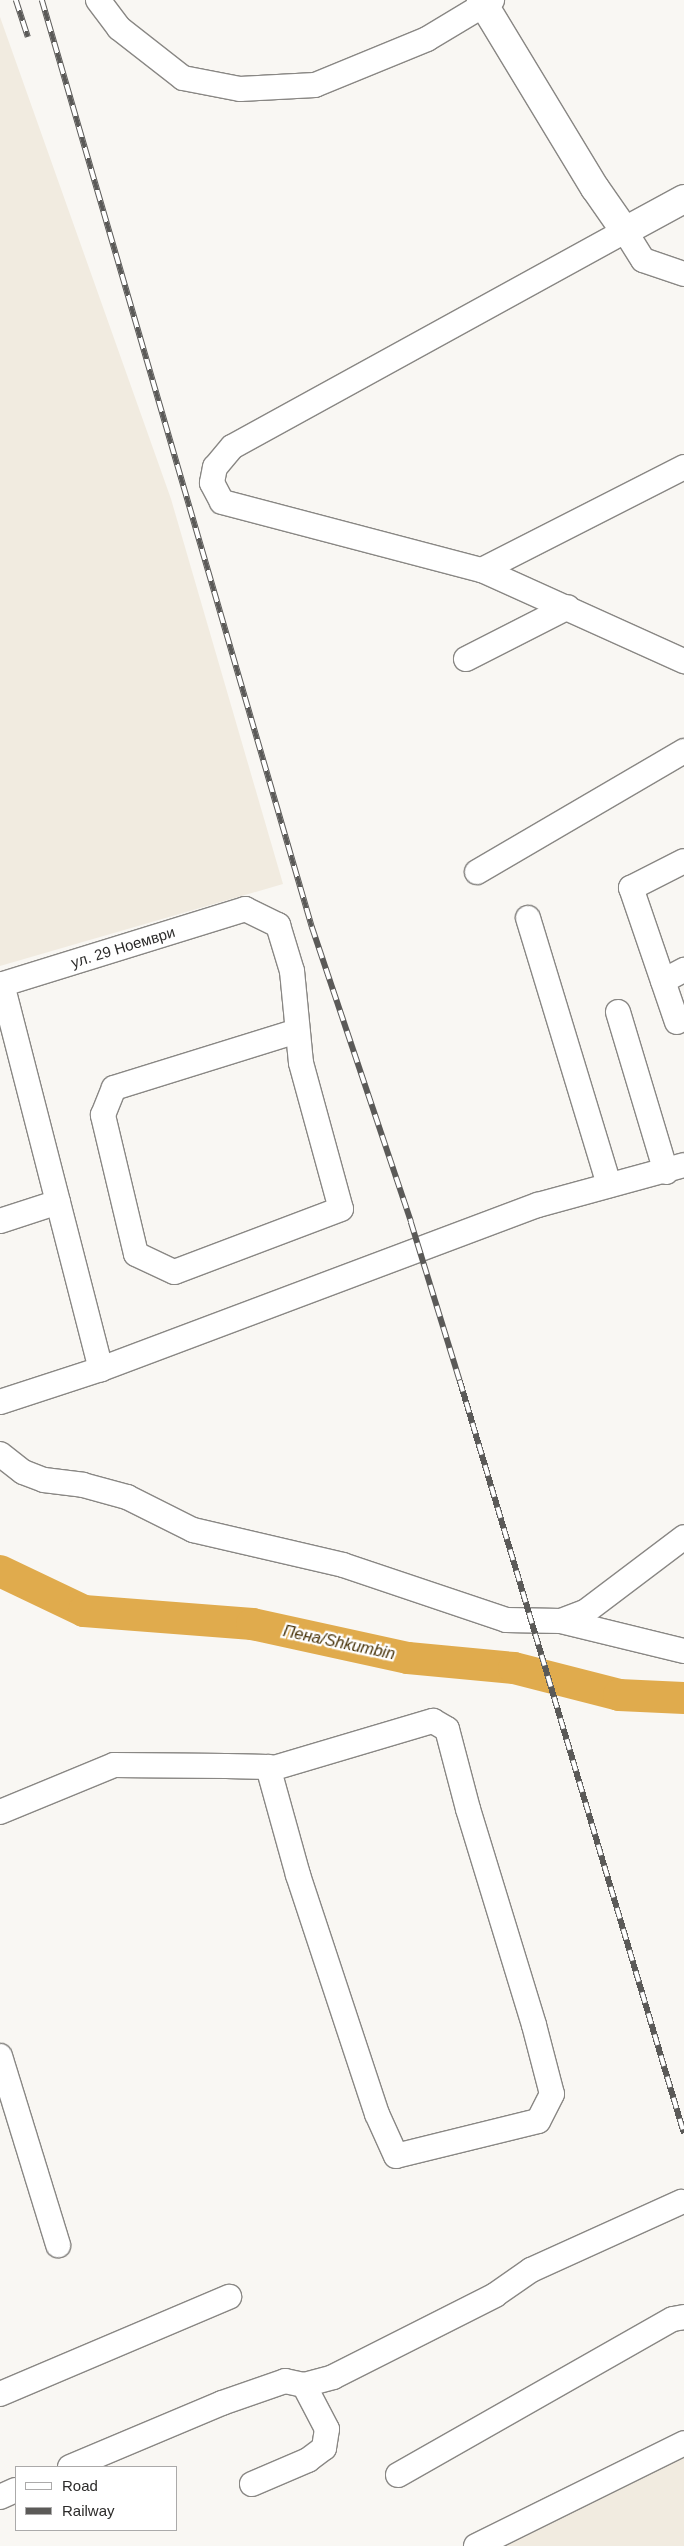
<!DOCTYPE html>
<meta charset="utf-8">
<style>
body{margin:0}
#map{position:relative;width:684px;height:2546px;overflow:hidden;background:#f9f7f3;font-family:Helvetica,sans-serif}
div>[style]{position:absolute}
.built>*{inset:0;background:#f1ebe0}
.river>*{height:32px;margin:-16px;padding:0 16px;transform-origin:16px;border-radius:16px;background:#e0ab4d}
.roads{filter:drop-shadow(1px 0 #898784) drop-shadow(-1px 0 #898784) drop-shadow(0 1px #898784) drop-shadow(0 -1px #898784)}
.minor>*{height:24px;margin:-12px;padding:0 12px;transform-origin:12px;border-radius:12px;background:#fff}
.major>*{height:28px;margin:-14px;padding:0 14px;transform-origin:14px;border-radius:14px;background:#fff}
.rail>*{height:5.5px;margin-top:-2.75px;transform-origin:0;background:repeating-linear-gradient(90deg,#fff 0 11px,#5b5a58 0 22px);box-sizing:border-box;border-block:1px solid #5b5a58}
span{translate:-50% -50%;white-space:nowrap;text-align:center;line-height:1.15;-webkit-text-stroke:4.5px #fff;paint-order:stroke}
.street-label{font-size:15px;color:#2c2b2a}
.water-label{font-size:16px;color:#463107;font-style:italic}
.legend{position:absolute;left:15px;top:2466px;width:162px;height:65px;box-sizing:border-box;background:#fff;border:1px solid #abaaaa;margin:0;padding:6px 9px;list-style:none;font-size:15px;color:#2c2b2a}
.legend li{display:flex;align-items:center;gap:10px;height:25px}
.legend b{width:25px;border:1px solid #abaaaa}
</style>
<div id="map">
<div class="built">
<i style="clip-path:polygon(0 17px,171px 499px,283px 884px,0 966px)"></i>
<i style="clip-path:polygon(684px 2445px,684px 2546px,490px 2546px)"></i>
</div>
<div class="river">
<i style="left:0;top:1571px;width:93px;rotate:25.5deg"></i>
<i style="left:84px;top:1611px;width:169px;rotate:4.4deg"></i>
<i style="left:252px;top:1624px;width:160px;rotate:12.3deg"></i>
<i style="left:408px;top:1658px;width:106px;rotate:5.4deg"></i>
<i style="left:514px;top:1668px;width:108px;rotate:14.4deg"></i>
<i style="left:619px;top:1695px;width:65px;rotate:2.6deg"></i>
</div>
<div class="roads">
<div class="minor">
<i style="left:98px;top:0;width:35px;rotate:53deg"></i>
<i style="left:119px;top:28px;width:81px;rotate:38deg"></i>
<i style="left:183px;top:78px;width:58px;rotate:10.9deg"></i>
<i style="left:240px;top:89px;width:75px;rotate:-3.1deg"></i>
<i style="left:315px;top:85px;width:121px;rotate:-22.3deg"></i>
<i style="left:427px;top:39px;width:76px;rotate:-31deg"></i>
<i style="left:684px;top:274px;width:43px;rotate:-161.1deg"></i>
<i style="left:643px;top:260px;width:34px;rotate:-122deg"></i>
<i style="left:625px;top:231px;width:448px;rotate:151.2deg"></i>
<i style="left:232px;top:447px;width:26px;rotate:130deg"></i>
<i style="left:215px;top:467px;width:16px;rotate:101deg"></i>
<i style="left:212px;top:483px;width:21px;rotate:62deg"></i>
<i style="left:222px;top:502px;width:269px;rotate:14.7deg"></i>
<i style="left:482px;top:570px;width:222px;rotate:24.3deg"></i>
<i style="left:482px;top:570px;width:227px;rotate:-27deg"></i>
<i style="left:466px;top:659px;width:114px;rotate:-27deg"></i>
<i style="left:477px;top:872px;width:240px;rotate:-30.3deg"></i>
<i style="left:528px;top:918px;width:279px;rotate:73.1deg"></i>
<i style="left:663px;top:981px;width:24px;rotate:-28deg"></i>
<i style="left:2px;top:984px;width:398px;rotate:75.6deg"></i>
<i style="left:0;top:985px;width:257px;rotate:-17.2deg"></i>
<i style="left:245px;top:909px;width:37px;rotate:26deg"></i>
<i style="left:278px;top:925px;width:48px;rotate:73.1deg"></i>
<i style="left:292px;top:971px;width:92px;rotate:84.4deg"></i>
<i style="left:301px;top:1063px;width:151px;rotate:74.7deg"></i>
<i style="left:341px;top:1209px;width:178px;rotate:159.3deg"></i>
<i style="left:174px;top:1272px;width:42px;rotate:-154.7deg"></i>
<i style="left:136px;top:1254px;width:143px;rotate:-103.4deg"></i>
<i style="left:103px;top:1115px;width:29px;rotate:-68deg"></i>
<i style="left:114px;top:1088px;width:192px;rotate:-17.3deg"></i>
<i style="left:618px;top:1012px;width:167px;rotate:73.3deg"></i>
<i style="left:677px;top:1022px;width:142px;rotate:-108.9deg"></i>
<i style="left:631px;top:888px;width:59px;rotate:-27deg"></i>
<i style="left:0;top:1221px;width:61px;rotate:-18.1deg"></i>
<i style="left:0;top:1402px;width:106px;rotate:-18.1deg"></i>
<i style="left:101px;top:1369px;width:467px;rotate:-20.6deg"></i>
<i style="left:538px;top:1205px;width:151px;rotate:-15.3deg"></i>
<i style="left:0;top:1454px;width:29px;rotate:38deg"></i>
<i style="left:23px;top:1472px;width:22px;rotate:21deg"></i>
<i style="left:44px;top:1480px;width:39px;rotate:7deg"></i>
<i style="left:83px;top:1485px;width:46px;rotate:15.3deg"></i>
<i style="left:127px;top:1497px;width:74px;rotate:26.6deg"></i>
<i style="left:193px;top:1530px;width:154px;rotate:13.1deg"></i>
<i style="left:343px;top:1565px;width:172px;rotate:18.6deg"></i>
<i style="left:506px;top:1620px;width:55px;rotate:1deg"></i>
<i style="left:561px;top:1621px;width:26px;rotate:-21deg"></i>
<i style="left:585px;top:1612px;width:124px;rotate:-37.1deg"></i>
<i style="left:561px;top:1621px;width:127px;rotate:13.7deg"></i>
<i style="left:0;top:1812px;width:123px;rotate:-22.4deg"></i>
<i style="left:114px;top:1765px;width:112px;rotate:0.5deg"></i>
<i style="left:226px;top:1766px;width:42px;rotate:1.4deg"></i>
<i style="left:268px;top:1767px;width:6px;rotate:9deg"></i>
<i style="left:274px;top:1768px;width:166px;rotate:-16.5deg"></i>
<i style="left:433px;top:1721px;width:16px;rotate:30deg"></i>
<i style="left:447px;top:1729px;width:83px;rotate:75.3deg"></i>
<i style="left:468px;top:1809px;width:226px;rotate:73deg"></i>
<i style="left:534px;top:2025px;width:71px;rotate:75.4deg"></i>
<i style="left:552px;top:2094px;width:30px;rotate:117deg"></i>
<i style="left:538px;top:2121px;width:146px;rotate:166.2deg"></i>
<i style="left:396px;top:2156px;width:46px;rotate:-114.3deg"></i>
<i style="left:377px;top:2114px;width:252px;rotate:-108.3deg"></i>
<i style="left:298px;top:1875px;width:112px;rotate:-105.5deg"></i>
<i style="left:0;top:2056px;width:198px;rotate:72.9deg"></i>
<i style="left:0;top:2394px;width:249px;rotate:-23deg"></i>
<i style="left:70px;top:2467px;width:165px;rotate:-22.8deg"></i>
<i style="left:222px;top:2403px;width:67px;rotate:-19.2deg"></i>
<i style="left:285px;top:2381px;width:19px;rotate:12deg"></i>
<i style="left:304px;top:2385px;width:30px;rotate:-15deg"></i>
<i style="left:333px;top:2377px;width:182px;rotate:-26.8deg"></i>
<i style="left:495px;top:2295px;width:44px;rotate:-34.8deg"></i>
<i style="left:531px;top:2270px;width:165px;rotate:-24.4deg"></i>
<i style="left:398px;top:2475px;width:316px;rotate:-29.6deg"></i>
<i style="left:673px;top:2319px;width:11px;rotate:-10deg"></i>
<i style="left:252px;top:2484px;width:61px;rotate:-23.2deg"></i>
<i style="left:308px;top:2460px;width:20px;rotate:-37deg"></i>
<i style="left:324px;top:2448px;width:19px;rotate:-81deg"></i>
<i style="left:327px;top:2429px;width:50px;rotate:-117.6deg"></i>
<i style="left:0;top:2497px;width:17px;rotate:-24deg"></i>
<i style="left:476px;top:2546px;width:232px;rotate:-26.3deg"></i>
</div>
<div class="major">
<i style="left:481px;top:0;width:220px;rotate:58.8deg"></i>
<i style="left:595px;top:188px;width:52px;rotate:55.1deg"></i>
<i style="left:625px;top:231px;width:67px;rotate:-28.5deg"></i>
</div>
</div>
<div class="rail">
<i style="left:16px;top:0;width:39px;rotate:72deg"></i>
<i style="left:42px;top:0;width:966px;rotate:73.76deg"></i>
<i style="left:312px;top:927px;width:311px;rotate:71.4deg"></i>
<i style="left:411px;top:1222px;width:166px;rotate:72.9deg"></i>
<i style="left:460px;top:1381px;width:785px;rotate:73.41deg"></i>
</div>
<div class="street-label">
<span style="left:123px;top:947px;rotate:-17deg">ул. 29 Ноември</span>
</div>
<div class="water-label">
<span style="left:339px;top:1643px;rotate:12deg">Пена/Shkumbin</span>
</div>
<ul class="legend">
<li><b style="height:6px;background:#fff"></b>Road</li>
<li><b style="height:6px;background:#5b5a58"></b>Railway</li>
</ul>
</div>
